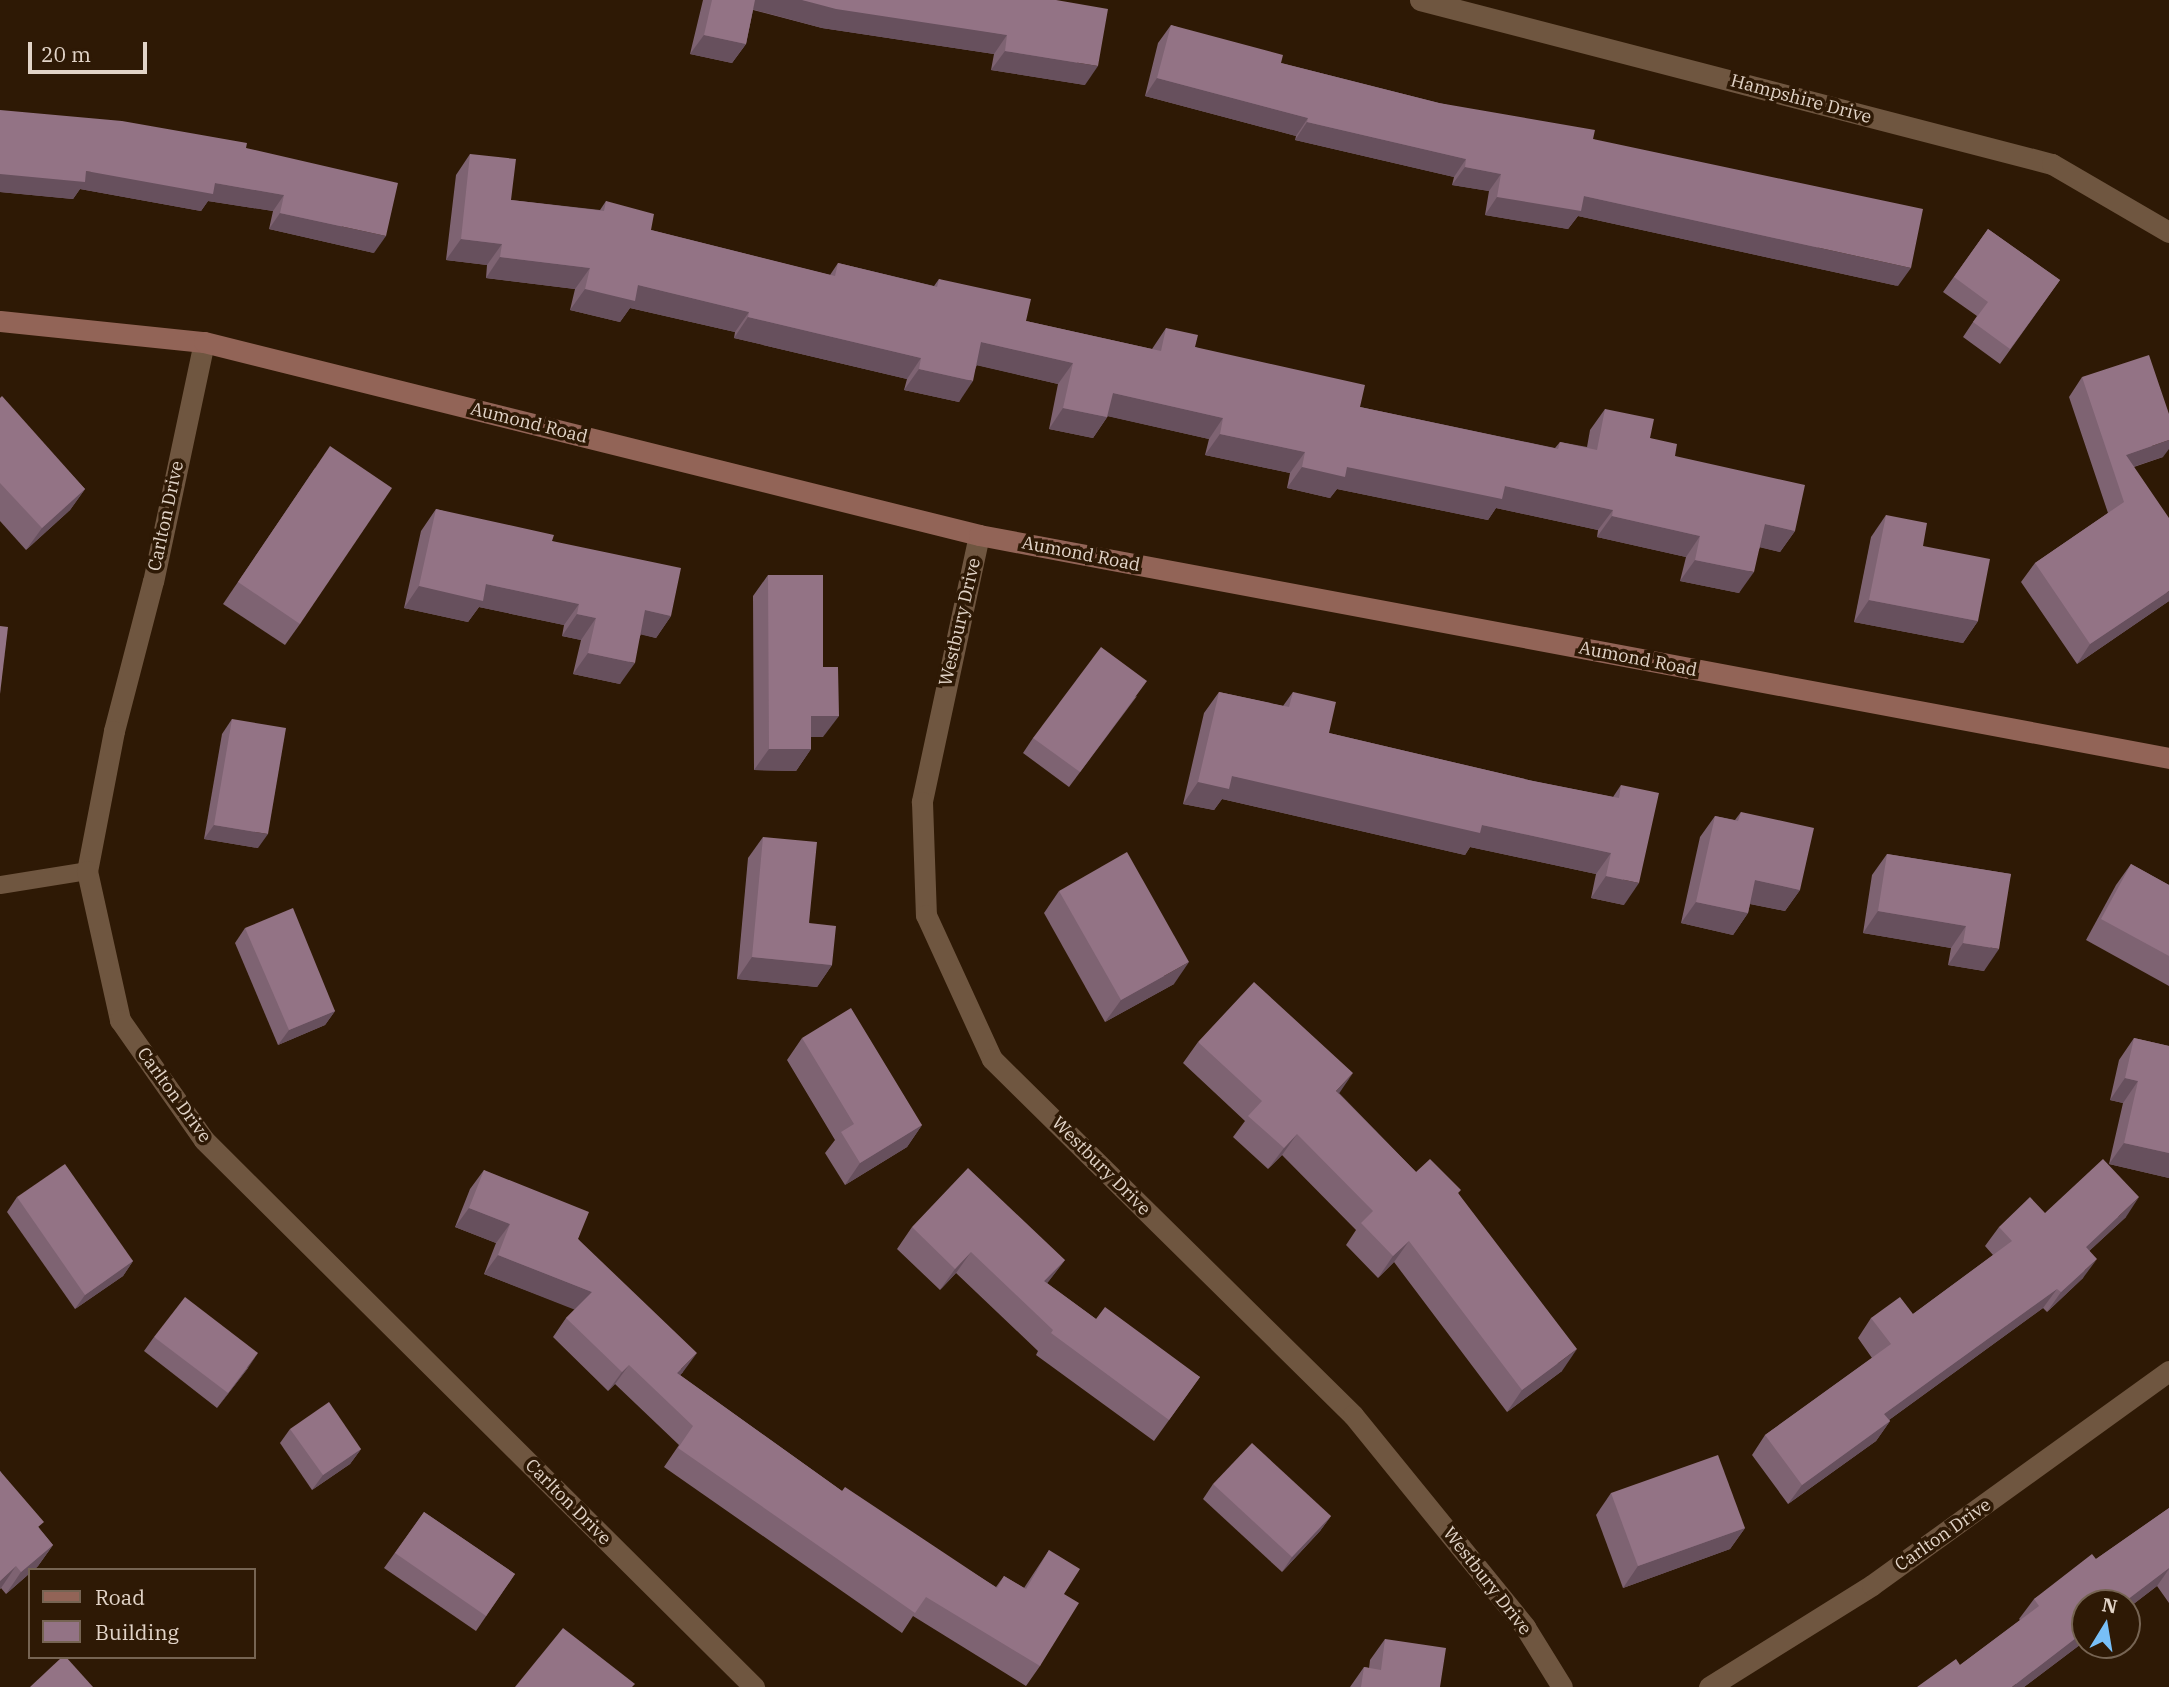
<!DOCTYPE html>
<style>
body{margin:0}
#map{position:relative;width:2169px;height:1687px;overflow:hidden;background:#2e1905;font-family:"IBM Plex Serif",serif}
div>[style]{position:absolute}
.lane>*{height:18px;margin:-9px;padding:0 9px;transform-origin:9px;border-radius:9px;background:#6f5640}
.street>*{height:21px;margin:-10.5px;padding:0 10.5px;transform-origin:10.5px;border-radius:10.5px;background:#6f5640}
.secondary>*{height:21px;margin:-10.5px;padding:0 10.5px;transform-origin:10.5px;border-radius:10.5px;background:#926457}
.wall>*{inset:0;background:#7e6372}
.shaded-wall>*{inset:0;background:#67505d}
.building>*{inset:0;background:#937385}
span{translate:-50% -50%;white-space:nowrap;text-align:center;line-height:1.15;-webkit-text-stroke:7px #2e1905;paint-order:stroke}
.street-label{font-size:18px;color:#e2d4c8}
.legend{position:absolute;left:28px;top:1568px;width:228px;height:91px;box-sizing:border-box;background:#2e1905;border:2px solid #766453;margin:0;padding:9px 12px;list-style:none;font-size:21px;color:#e2d4c8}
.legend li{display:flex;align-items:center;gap:14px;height:35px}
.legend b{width:35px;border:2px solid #766453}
.north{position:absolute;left:2071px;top:1589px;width:70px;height:70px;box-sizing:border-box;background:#2e1905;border:2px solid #766453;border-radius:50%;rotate:11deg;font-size:19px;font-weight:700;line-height:28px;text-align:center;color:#e2d4c8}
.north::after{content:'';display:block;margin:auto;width:24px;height:32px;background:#78bff7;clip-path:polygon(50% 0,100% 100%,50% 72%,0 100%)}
.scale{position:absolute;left:28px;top:42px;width:119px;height:32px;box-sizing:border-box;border:4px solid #e2d4c8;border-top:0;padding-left:9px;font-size:21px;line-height:24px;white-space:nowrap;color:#e2d4c8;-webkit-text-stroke:5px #2e1905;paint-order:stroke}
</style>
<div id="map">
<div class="lane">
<i style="left:0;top:885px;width:88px;rotate:-9.1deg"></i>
</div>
<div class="street">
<i style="left:1420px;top:0;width:653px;rotate:14.55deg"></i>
<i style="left:2052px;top:164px;width:135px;rotate:30.2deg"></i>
<i style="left:204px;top:342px;width:244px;rotate:102deg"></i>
<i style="left:153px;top:581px;width:155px;rotate:104.6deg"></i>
<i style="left:114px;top:731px;width:143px;rotate:100.9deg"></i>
<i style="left:87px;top:871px;width:153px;rotate:77.5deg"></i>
<i style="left:120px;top:1020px;width:146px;rotate:55deg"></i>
<i style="left:204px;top:1140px;width:776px;rotate:44.84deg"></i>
<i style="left:979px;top:535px;width:273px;rotate:102.1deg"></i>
<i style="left:922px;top:802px;width:113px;rotate:88deg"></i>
<i style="left:926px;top:915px;width:158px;rotate:65.4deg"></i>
<i style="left:992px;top:1059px;width:507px;rotate:44.6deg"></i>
<i style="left:1353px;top:1415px;width:273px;rotate:50.9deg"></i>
<i style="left:1525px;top:1627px;width:70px;rotate:58.3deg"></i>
<i style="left:1709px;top:1687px;width:192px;rotate:-32deg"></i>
<i style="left:1872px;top:1585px;width:366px;rotate:-35.8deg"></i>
</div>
<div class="secondary">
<i style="left:0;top:321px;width:205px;rotate:5.9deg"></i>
<i style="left:204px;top:342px;width:799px;rotate:13.98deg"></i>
<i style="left:979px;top:535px;width:1211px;rotate:10.61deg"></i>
</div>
<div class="wall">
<i style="clip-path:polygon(703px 0,1056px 0,1085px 85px,991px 70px,994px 54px,822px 28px,753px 10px,746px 44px,732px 63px,690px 54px)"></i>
<i style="clip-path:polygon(1171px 25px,1281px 63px,1439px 103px,1593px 139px,1898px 286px,1578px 216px,1568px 229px,1485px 215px,1489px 191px,1452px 185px,1454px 177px,1295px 140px,1296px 136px,1145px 96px,1158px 43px)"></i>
<i style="clip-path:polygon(246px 148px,374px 253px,269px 229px,273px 211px,208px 201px,201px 211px,80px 189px,73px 199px,0 192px)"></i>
<i style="clip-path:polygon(470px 154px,511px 200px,600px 210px,606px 201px,651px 230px,830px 275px,838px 263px,934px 286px,939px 279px,1026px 321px,1152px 349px,1166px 328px,1195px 347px,1360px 407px,1555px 448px,1560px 442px,1587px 447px,1590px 430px,1605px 409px,1650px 438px,1675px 456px,1795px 531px,1780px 552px,1760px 547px,1739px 593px,1680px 581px,1686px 557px,1597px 537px,1598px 530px,1496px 508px,1488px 520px,1337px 489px,1330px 498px,1287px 488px,1290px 473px,1205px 455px,1209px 439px,1108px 416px,1093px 438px,1049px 429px,1058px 384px,977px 365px,959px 402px,904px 390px,907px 379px,734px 338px,735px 332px,630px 308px,620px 322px,570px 310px,575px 289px,486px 278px,487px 265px,446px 260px,456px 175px)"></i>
<i style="clip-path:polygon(1988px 229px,2060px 280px,2000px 364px,1963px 337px,1977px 316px,1943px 292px)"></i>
<i style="clip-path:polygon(2082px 377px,2163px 457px,2134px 467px,2169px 601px,2077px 664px,2021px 582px,2035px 563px,2108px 513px,2069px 397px)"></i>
<i style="clip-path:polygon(0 398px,85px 489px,70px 510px,26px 550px,0 521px)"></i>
<i style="clip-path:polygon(315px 468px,300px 624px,285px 645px,223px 604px)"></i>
<i style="clip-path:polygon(436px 509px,552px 541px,671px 616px,656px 638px,641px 634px,620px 684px,573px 674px,581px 640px,562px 636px,564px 625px,479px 607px,468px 622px,404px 608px,421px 531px)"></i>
<i style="clip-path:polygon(1886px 515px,1923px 546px,1978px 621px,1963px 643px,1854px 622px,1871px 537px)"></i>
<i style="clip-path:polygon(768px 575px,823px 737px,811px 737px,811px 749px,796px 771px,754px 770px,753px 596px)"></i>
<i style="clip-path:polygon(1219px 692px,1283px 706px,1293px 692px,1329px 733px,1533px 781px,1613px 797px,1621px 785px,1624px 905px,1591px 898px,1596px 874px,1470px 847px,1465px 855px,1222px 799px,1214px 810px,1183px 804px,1204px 713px)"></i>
<i style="clip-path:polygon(1137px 696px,1069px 787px,1023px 753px,1033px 738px)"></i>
<i style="clip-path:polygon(232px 719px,258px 848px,204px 839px,222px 734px)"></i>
<i style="clip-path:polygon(1741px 812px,1800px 890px,1785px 911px,1750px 904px,1748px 913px,1733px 935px,1681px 923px,1700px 837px,1715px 816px,1735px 820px)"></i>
<i style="clip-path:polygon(763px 837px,832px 965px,817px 987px,737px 979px,748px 858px)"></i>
<i style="clip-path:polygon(1887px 854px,2011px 874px,1984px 971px,1948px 965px,1951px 948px,1863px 933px,1872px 875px)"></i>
<i style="clip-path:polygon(2131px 864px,2169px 885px,2169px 986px,2086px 940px,2116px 885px)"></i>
<i style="clip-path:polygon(1059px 891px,1174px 984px,1105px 1022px,1044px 913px)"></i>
<i style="clip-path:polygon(245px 928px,335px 1011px,325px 1025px,278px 1045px,235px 943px)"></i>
<i style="clip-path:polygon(802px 1038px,922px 1125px,907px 1147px,845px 1185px,825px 1153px,835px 1140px,787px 1060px)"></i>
<i style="clip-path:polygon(2134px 1038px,2169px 1046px,2169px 1178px,2109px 1164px,2123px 1103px,2110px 1100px,2119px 1060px)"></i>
<i style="clip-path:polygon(1198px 1042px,1339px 1093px,1416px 1172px,1458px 1193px,1562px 1371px,1507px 1412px,1394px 1262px,1378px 1278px,1346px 1245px,1356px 1230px,1282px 1155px,1268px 1169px,1233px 1137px,1245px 1121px,1183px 1063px)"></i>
<i style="clip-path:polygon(484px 1170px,578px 1239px,683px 1372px,680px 1375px,842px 1491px,996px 1587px,1004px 1576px,1024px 1588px,1049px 1550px,1064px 1594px,1040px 1666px,1026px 1686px,913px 1616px,902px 1633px,664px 1467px,679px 1445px,615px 1384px,608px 1391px,553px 1337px,566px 1318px,575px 1309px,484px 1274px,496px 1243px,455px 1227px,470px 1189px)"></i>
<i style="clip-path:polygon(17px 1197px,133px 1261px,123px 1276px,75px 1309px,7px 1212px)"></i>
<i style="clip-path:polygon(2045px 1213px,2126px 1217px,2089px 1251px,2083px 1278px,2047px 1312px,2043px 1308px,1889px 1420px,1890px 1421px,1876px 1441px,1788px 1504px,1752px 1455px,1765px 1435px,1872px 1358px,1858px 1338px,1871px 1318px,1913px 1314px,1993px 1255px,1985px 1246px,1999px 1227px)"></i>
<i style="clip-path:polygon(912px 1227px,1065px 1260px,1047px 1283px,1096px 1319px,1200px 1377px,1154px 1441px,1036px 1355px,1038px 1351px,956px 1273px,940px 1290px,897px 1249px)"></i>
<i style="clip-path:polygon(154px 1337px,248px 1368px,217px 1408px,144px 1351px)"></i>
<i style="clip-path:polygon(290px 1429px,361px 1449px,350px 1464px,312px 1490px,280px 1443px)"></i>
<i style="clip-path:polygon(0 1471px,40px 1529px,53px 1545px,38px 1566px,34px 1570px,30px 1570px,30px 1573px,6px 1594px,1px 1588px,0 1589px)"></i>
<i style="clip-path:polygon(1213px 1484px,1331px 1516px,1320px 1531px,1282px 1572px,1203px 1499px)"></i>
<i style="clip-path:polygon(1611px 1493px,1745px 1528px,1730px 1549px,1623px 1588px,1596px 1515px)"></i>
<i style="clip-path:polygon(2169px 1508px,2169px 1603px,2157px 1586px,2127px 1609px,2127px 1603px,2085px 1603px,2085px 1641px,2024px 1687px,1960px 1665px,2020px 1620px,2019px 1619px,2034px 1599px,2096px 1559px)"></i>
<i style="clip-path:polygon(424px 1512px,515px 1574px,476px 1631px,384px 1568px)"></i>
<i style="clip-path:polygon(1385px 1639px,1440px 1687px,1350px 1687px,1364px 1667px,1369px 1668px,1370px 1660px)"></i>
</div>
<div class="shaded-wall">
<i style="clip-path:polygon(750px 0,802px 0,1007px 35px,994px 54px,822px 28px,744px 7px)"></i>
<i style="clip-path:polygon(704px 35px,746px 44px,732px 63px,690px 54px)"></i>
<i style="clip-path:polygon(1005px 51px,1098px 66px,1085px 85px,991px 70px)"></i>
<i style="clip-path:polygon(1157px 78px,1308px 118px,1296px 136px,1145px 96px)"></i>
<i style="clip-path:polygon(1307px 122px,1466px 159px,1454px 177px,1295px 140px)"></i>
<i style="clip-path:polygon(1465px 167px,1501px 174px,1489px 191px,1452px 185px)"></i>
<i style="clip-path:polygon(86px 171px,215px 183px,284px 195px,273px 211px,208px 201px,201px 211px,80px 189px,73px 199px,0 192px,0 174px)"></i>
<i style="clip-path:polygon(1584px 196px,1911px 268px,1898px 286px,1578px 216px,1568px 229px,1485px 215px,1497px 197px)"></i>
<i style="clip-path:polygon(280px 213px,386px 236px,374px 253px,269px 229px)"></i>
<i style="clip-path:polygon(461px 239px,502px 244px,487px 265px,446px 260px)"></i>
<i style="clip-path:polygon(500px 257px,590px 268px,575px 289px,486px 278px)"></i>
<i style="clip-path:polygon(638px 285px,749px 312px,735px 332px,630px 308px,620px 322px,570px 310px,585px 289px)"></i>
<i style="clip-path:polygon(748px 317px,921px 358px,907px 379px,734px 338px)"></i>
<i style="clip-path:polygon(981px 342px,1073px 363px,1058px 384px,967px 363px)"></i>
<i style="clip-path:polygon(919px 369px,973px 381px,959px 402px,904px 390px)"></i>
<i style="clip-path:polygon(1113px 393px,1223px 418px,1209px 439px,1098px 414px)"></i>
<i style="clip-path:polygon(1063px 408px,1107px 417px,1093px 438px,1049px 429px)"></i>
<i style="clip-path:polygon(1220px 434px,1305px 452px,1290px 473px,1205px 455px)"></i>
<i style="clip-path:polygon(2169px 440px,2169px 449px,2163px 457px,2114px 473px,2126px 455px)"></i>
<i style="clip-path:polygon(1302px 467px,1347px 467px,1505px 486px,1613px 510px,1598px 530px,1496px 508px,1488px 520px,1337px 489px,1330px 498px,1287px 488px)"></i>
<i style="clip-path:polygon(85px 489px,70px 510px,26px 550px,42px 528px)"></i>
<i style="clip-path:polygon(1612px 516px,1700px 536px,1686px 557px,1597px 537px)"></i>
<i style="clip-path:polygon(1765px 524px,1795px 531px,1780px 552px,1750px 545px)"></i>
<i style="clip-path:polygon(1695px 560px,1754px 572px,1739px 593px,1680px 581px)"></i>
<i style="clip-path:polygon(486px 584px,579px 604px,564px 625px,479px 607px,468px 622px,404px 608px,419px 586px)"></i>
<i style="clip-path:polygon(2169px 591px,2169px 601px,2077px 664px,2090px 644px)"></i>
<i style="clip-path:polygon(1869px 600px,1978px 621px,1963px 643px,1854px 622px)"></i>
<i style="clip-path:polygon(645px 610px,671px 616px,656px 638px,630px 632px)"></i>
<i style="clip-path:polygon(577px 614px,596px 618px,581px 640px,562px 636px)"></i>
<i style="clip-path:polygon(588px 653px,635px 663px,620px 684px,573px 674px)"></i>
<i style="clip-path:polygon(811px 716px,839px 716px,823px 737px,796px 737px)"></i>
<i style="clip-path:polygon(769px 749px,811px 749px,796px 771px,754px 770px)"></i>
<i style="clip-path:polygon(1232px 776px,1482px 825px,1611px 853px,1596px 874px,1470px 847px,1465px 855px,1222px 799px,1214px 810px,1183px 804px,1198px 782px)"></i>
<i style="clip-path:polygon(214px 825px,268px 834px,258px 848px,204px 839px)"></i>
<i style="clip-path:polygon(1606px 876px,1639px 883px,1624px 905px,1591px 898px)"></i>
<i style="clip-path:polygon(1755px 880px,1800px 890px,1785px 911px,1740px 902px)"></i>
<i style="clip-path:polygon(1696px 902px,1748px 913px,1733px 935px,1681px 923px)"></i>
<i style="clip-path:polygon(1878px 911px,1966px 926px,1951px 948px,1863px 933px)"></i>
<i style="clip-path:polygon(1963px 943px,1999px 949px,1984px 971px,1948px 965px)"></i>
<i style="clip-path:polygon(752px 957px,832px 965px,817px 987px,737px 979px)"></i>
<i style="clip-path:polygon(1189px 962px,1174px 984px,1105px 1022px,1121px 1000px)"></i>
<i style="clip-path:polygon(335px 1011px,325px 1025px,278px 1045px,289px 1030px)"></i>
<i style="clip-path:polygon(1353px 1073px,1338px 1095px,1336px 1091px)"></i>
<i style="clip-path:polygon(2125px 1078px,2138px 1081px,2123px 1103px,2110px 1100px)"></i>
<i style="clip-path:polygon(922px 1125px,907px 1147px,845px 1185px,860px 1163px)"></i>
<i style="clip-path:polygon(1297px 1134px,1282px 1155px,1268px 1169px,1284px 1148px)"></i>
<i style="clip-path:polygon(2124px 1143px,2169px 1153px,2169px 1178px,2109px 1164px)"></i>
<i style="clip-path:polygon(2139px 1197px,2126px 1217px,2072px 1267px,2086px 1247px)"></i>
<i style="clip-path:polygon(469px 1208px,510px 1224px,496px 1243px,455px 1227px)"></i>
<i style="clip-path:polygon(1409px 1241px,1394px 1262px,1378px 1278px,1393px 1256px)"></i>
<i style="clip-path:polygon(971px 1252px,956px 1273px,940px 1290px,955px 1269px)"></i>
<i style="clip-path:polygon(498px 1255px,592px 1292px,578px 1311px,484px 1274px)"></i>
<i style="clip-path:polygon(2097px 1259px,2083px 1278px,2047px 1312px,2061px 1292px)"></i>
<i style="clip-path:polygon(1065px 1260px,1049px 1281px,1029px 1303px,1044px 1281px)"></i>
<i style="clip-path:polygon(133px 1261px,123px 1276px,75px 1309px,85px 1295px)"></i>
<i style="clip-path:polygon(2057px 1289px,2043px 1308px,1871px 1433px,1884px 1414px)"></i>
<i style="clip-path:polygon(1577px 1349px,1562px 1371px,1507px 1412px,1522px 1390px)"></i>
<i style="clip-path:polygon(258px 1353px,248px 1368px,217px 1408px,228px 1393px)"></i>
<i style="clip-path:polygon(697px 1353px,683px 1372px,664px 1392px,677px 1373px)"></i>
<i style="clip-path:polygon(629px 1365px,615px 1384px,608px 1391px,622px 1372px)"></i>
<i style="clip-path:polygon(1890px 1421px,1876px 1441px,1788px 1504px,1802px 1485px)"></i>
<i style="clip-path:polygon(361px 1449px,350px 1464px,312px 1490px,323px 1475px)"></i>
<i style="clip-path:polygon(1331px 1516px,1320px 1531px,1282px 1572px,1292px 1557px)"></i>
<i style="clip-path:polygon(1745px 1528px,1730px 1549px,1623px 1588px,1638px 1566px)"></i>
<i style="clip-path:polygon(53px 1545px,38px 1566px,34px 1570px,30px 1570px,30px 1573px,6px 1594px,21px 1572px)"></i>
<i style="clip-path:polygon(16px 1566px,1px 1588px,0 1589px,0 1581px)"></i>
<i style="clip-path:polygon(2169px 1568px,2169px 1569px,2157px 1586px,2127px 1609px,2127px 1603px,2123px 1603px)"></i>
<i style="clip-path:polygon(2085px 1631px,2085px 1641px,2024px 1687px,2012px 1687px)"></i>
</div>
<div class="building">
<i style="clip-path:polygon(712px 0,755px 0,746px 44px,704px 35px)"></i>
<i style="clip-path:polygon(802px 0,1056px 0,1108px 9px,1098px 66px,1005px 51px,1007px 35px,836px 9px)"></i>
<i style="clip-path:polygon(1171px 25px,1283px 55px,1281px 63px,1439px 103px,1595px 130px,1593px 139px,1923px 209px,1911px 268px,1584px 196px,1581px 211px,1497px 197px,1501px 174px,1465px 167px,1466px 159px,1307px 122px,1308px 118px,1157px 78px)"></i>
<i style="clip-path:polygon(0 110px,122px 121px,247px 143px,246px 148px,398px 183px,386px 236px,280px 213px,284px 195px,215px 183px,213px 194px,86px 171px,85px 182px,0 174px)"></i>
<i style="clip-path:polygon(470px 154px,516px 159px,511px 200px,604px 211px,606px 201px,654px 214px,651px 230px,835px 276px,838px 263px,937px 287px,939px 279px,1031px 299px,1026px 321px,1161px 351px,1166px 328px,1198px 335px,1195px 347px,1365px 385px,1360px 407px,1558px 449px,1560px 442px,1597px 450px,1605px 409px,1654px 419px,1650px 438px,1677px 444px,1675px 456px,1805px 485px,1795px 531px,1765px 524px,1754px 572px,1695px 560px,1700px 536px,1612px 516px,1613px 510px,1505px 486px,1502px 499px,1347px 467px,1345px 477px,1302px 467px,1305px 452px,1220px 434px,1223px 418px,1113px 393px,1107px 417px,1063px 408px,1073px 363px,981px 342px,973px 381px,919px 369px,921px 358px,748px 317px,749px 312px,638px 285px,635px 301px,585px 289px,590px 268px,500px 257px,502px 244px,461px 239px)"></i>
<i style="clip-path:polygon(1988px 229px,2060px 280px,2010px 349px,1973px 322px,1988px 302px,1954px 277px)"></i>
<i style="clip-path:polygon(2149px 355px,2169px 414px,2169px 440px,2126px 455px,2169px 518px,2169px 591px,2090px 644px,2035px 563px,2124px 502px,2082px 377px)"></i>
<i style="clip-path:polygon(2px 396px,85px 489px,42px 528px,0 483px,0 398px)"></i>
<i style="clip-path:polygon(330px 446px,392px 488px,300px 624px,238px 582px)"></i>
<i style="clip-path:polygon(436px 509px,554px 535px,552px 541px,681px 568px,671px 616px,645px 610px,635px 663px,588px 653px,596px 618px,577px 614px,579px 604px,486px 584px,483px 601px,419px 586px)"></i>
<i style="clip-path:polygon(1886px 515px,1927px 523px,1923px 546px,1990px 559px,1978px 621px,1869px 600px)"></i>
<i style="clip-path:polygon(768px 575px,823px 575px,823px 667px,838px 667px,839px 716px,811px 716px,811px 749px,769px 749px)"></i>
<i style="clip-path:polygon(0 626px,8px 627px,0 694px)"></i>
<i style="clip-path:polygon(1101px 647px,1147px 681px,1080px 772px,1033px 738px)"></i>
<i style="clip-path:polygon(1219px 692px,1289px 707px,1293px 692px,1336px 702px,1329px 733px,1533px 781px,1619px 798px,1621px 785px,1659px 793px,1639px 883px,1606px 876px,1611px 853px,1482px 825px,1480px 833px,1232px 776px,1229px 789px,1198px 782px)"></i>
<i style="clip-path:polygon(232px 719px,286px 728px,268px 834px,214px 825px)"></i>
<i style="clip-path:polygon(1741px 812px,1814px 828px,1800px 890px,1755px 880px,1748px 913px,1696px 902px,1715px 816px,1738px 821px)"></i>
<i style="clip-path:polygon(763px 837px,817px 842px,809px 923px,836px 926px,832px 965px,752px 957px)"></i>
<i style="clip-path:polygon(1127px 852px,1189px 962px,1121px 1000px,1059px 891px)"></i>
<i style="clip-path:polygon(1887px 854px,2011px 874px,1999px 949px,1963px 943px,1966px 926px,1878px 911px)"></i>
<i style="clip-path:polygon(2131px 864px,2169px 885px,2169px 956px,2101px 919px)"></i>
<i style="clip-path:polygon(293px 908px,335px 1011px,289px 1030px,245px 928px)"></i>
<i style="clip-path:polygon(1254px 982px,1353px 1073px,1336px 1091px,1416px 1172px,1430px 1159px,1461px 1190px,1458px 1193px,1577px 1349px,1522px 1390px,1409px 1241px,1393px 1256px,1361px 1223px,1373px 1211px,1297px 1134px,1284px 1148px,1248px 1116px,1262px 1101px,1198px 1042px)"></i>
<i style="clip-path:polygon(851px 1008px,922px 1125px,860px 1163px,841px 1132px,854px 1124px,802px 1038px)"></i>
<i style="clip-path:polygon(2134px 1038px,2169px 1046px,2169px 1153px,2124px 1143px,2138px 1081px,2125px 1078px)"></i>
<i style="clip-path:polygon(2103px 1159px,2139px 1197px,2086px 1247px,2097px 1259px,2061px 1292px,2057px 1289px,1884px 1414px,1890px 1421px,1802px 1485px,1765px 1435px,1891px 1344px,1871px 1318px,1900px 1297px,1913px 1314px,2012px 1241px,1999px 1227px,2030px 1197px,2045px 1213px)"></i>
<i style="clip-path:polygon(65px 1164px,133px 1261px,85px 1295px,17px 1197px)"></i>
<i style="clip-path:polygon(968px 1168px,1065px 1260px,1044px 1281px,1096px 1319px,1105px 1307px,1200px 1377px,1169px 1420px,1051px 1333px,1053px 1330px,971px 1252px,955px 1269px,912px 1227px)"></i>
<i style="clip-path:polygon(484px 1170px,589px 1212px,578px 1239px,697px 1353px,677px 1373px,842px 1491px,845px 1487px,997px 1588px,1004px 1576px,1026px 1589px,1049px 1550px,1080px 1569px,1064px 1594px,1079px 1603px,1040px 1666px,926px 1597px,915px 1613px,678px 1448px,693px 1426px,629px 1365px,622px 1372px,566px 1318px,592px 1292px,498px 1255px,510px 1224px,469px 1208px)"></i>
<i style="clip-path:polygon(185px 1297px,258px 1353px,228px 1393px,154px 1337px)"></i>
<i style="clip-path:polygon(329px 1402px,361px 1449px,323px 1475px,290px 1429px)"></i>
<i style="clip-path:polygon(1252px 1443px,1331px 1516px,1292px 1557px,1213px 1484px)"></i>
<i style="clip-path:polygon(1718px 1455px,1745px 1528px,1638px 1566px,1611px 1493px)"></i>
<i style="clip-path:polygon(0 1471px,44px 1522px,38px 1527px,53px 1545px,21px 1572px,16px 1566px,0 1581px)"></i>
<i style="clip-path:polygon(2169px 1508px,2169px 1568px,2123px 1603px,2085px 1603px,2085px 1631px,2012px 1687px,1917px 1687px,1956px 1659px,1960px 1665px,2039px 1606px,2034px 1599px,2092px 1554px,2096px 1559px)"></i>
<i style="clip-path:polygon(424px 1512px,515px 1574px,486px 1616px,395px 1553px)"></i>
<i style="clip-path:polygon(563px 1628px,635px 1684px,632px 1687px,515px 1687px)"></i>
<i style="clip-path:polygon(1385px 1639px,1446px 1648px,1440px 1687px,1361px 1687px,1364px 1667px,1381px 1670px)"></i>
<i style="clip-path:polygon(62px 1657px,66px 1657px,93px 1687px,30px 1687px)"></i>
</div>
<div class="street-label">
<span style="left:1801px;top:99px;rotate:15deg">Hampshire Drive</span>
<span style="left:529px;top:423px;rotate:14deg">Aumond Road</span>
<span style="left:166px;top:516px;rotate:-78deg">Carlton Drive</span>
<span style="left:1081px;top:554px;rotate:11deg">Aumond Road</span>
<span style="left:960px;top:622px;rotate:-77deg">Westbury Drive</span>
<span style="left:1638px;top:659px;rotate:11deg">Aumond Road</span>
<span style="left:174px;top:1095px;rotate:54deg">Carlton Drive</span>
<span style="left:1101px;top:1166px;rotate:45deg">Westbury Drive</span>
<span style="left:568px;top:1502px;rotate:45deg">Carlton Drive</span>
<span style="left:1943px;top:1535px;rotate:-35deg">Carlton Drive</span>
<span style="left:1487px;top:1581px;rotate:52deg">Westbury Drive</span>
</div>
<ul class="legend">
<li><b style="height:9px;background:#926457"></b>Road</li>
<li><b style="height:19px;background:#937385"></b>Building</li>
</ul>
<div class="north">N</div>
<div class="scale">20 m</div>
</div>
